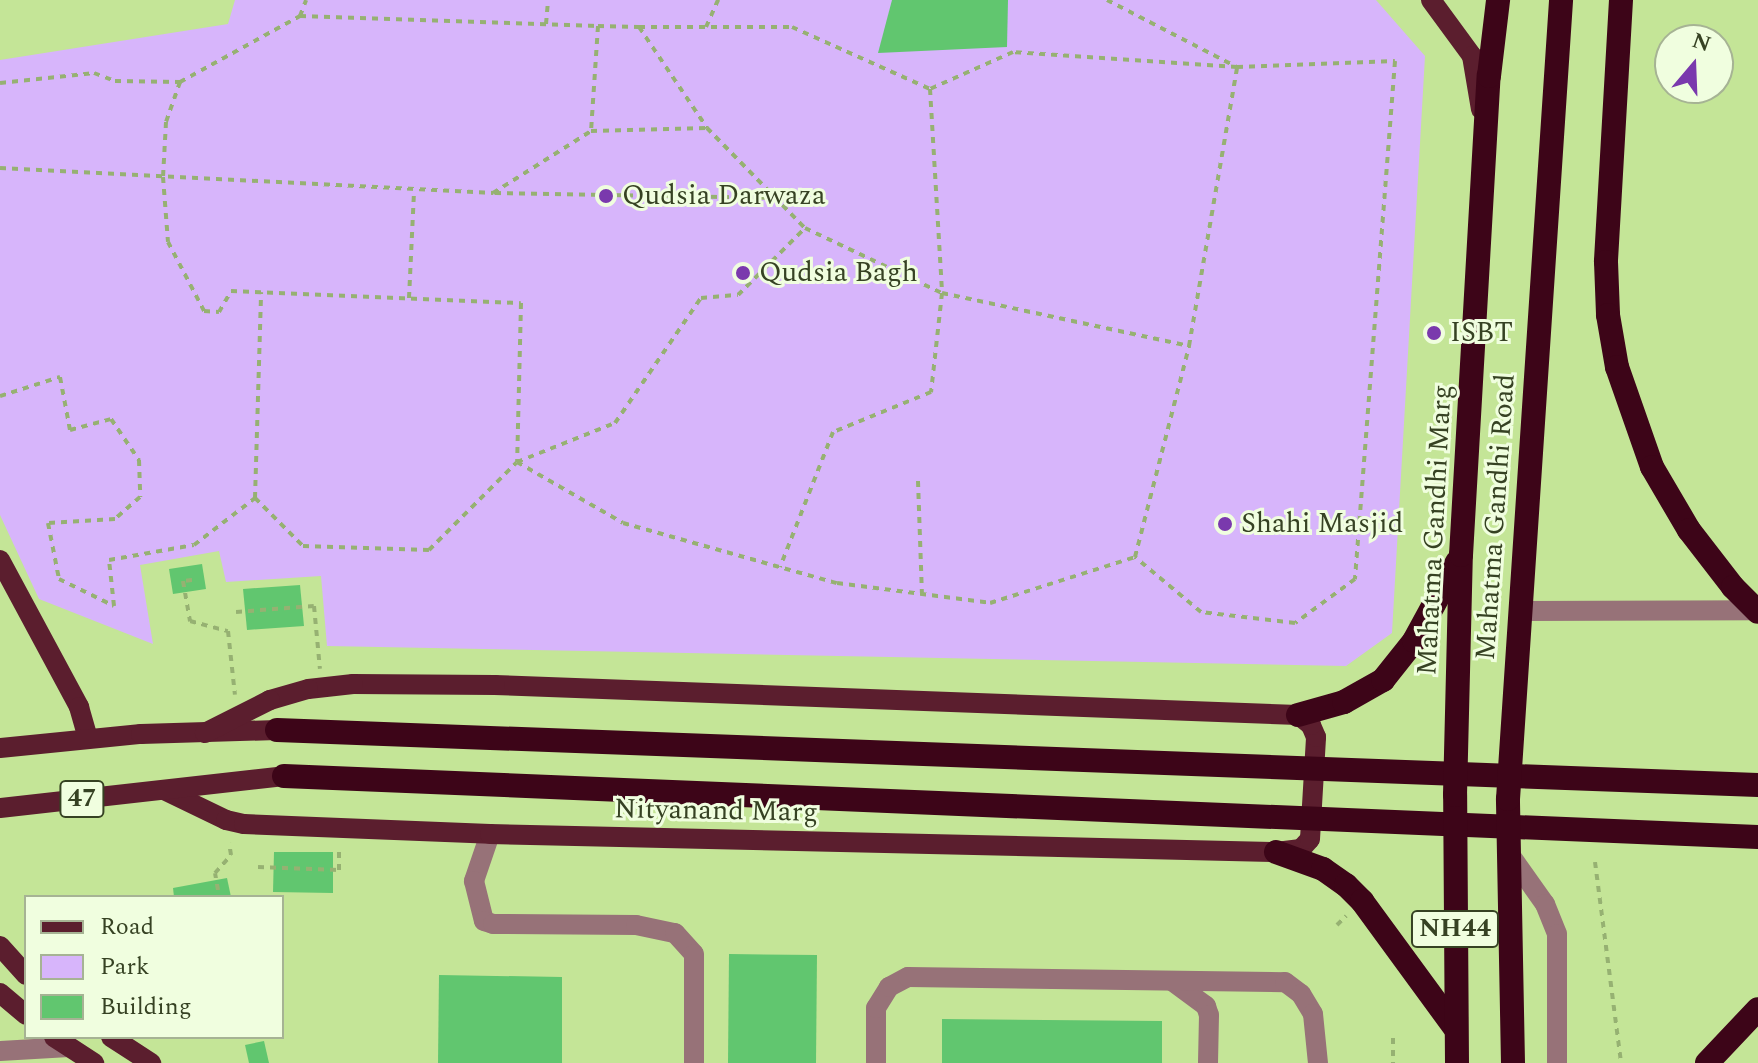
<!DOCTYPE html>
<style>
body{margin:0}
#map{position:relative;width:1758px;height:1063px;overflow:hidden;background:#c4e597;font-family:Spectral,serif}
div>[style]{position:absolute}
.green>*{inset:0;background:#d7b5fb}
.building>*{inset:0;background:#61c66f}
.path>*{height:4px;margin-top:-2px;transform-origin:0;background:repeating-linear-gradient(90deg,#96b172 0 6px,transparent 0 12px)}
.minor>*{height:20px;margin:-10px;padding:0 10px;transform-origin:10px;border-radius:10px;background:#977278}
.major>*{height:20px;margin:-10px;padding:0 10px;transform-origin:10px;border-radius:10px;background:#5b1e2e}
.highway>*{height:24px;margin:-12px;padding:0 12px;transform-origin:12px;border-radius:12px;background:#3d0518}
.dots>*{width:22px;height:22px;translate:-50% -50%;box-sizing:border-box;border:4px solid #f0fedf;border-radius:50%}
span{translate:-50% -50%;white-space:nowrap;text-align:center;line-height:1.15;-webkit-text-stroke:6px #f0fedf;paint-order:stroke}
.shield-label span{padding:2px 6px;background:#f0fedf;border:2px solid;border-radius:6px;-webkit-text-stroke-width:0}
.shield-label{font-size:26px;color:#364223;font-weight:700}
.poi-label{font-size:28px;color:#364223}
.left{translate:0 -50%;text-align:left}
.street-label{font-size:28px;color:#364223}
.legend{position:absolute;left:24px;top:895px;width:260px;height:144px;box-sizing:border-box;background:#f0fedf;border:2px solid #a6b394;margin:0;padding:10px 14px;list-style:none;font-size:24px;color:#364223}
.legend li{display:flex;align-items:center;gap:16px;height:40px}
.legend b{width:40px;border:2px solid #a6b394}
.north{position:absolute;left:1654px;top:24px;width:80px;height:80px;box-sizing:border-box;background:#f0fedf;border:2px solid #a6b394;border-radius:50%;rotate:19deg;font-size:22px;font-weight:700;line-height:32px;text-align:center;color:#364223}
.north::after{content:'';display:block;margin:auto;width:28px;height:36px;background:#7a39ad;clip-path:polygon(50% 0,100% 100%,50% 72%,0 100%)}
</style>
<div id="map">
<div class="green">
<i style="clip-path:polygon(235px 0,1376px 0,1425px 56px,1392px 633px,1346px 666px,327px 646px,321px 576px,226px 582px,219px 551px,140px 565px,153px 644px,39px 599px,0 515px,0 60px,228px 24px)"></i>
</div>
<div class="building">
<i style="clip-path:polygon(892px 0,1008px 0,1007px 47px,878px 53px)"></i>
<i style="clip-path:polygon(202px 564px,206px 589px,173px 594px,169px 569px)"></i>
<i style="clip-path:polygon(300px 585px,304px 626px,247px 630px,243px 589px)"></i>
<i style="clip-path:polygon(274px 852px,333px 852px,333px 893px,273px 892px)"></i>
<i style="clip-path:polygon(227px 878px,231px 897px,174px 897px,173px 888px)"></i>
<i style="clip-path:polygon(729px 954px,817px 955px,816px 1063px,728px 1063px)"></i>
<i style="clip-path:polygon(439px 975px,562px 977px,562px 1063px,438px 1063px)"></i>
<i style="clip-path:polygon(942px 1019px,1162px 1021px,1162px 1063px,942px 1063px)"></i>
<i style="clip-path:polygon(264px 1041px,269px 1063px,249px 1063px,245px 1045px)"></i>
</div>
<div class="path">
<i style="left:1107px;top:0;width:146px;rotate:27.3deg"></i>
<i style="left:1237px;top:67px;width:158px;rotate:-2.2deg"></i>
<i style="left:1395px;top:61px;width:520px;rotate:94.42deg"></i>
<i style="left:1355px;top:579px;width:74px;rotate:143.7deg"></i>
<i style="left:1295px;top:623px;width:95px;rotate:-173.3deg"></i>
<i style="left:1201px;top:612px;width:86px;rotate:-140.2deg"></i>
<i style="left:300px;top:16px;width:17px;rotate:-69deg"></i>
<i style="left:546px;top:24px;width:24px;rotate:-85deg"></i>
<i style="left:598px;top:26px;width:41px;rotate:1.4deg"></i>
<i style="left:639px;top:27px;width:122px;rotate:56deg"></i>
<i style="left:639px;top:27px;width:153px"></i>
<i style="left:792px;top:27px;width:151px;rotate:24.2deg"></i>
<i style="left:930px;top:89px;width:204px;rotate:86.6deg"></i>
<i style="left:942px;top:293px;width:100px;rotate:96.3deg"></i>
<i style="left:931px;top:392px;width:106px;rotate:157.8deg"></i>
<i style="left:833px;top:432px;width:145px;rotate:111.4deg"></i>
<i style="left:706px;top:27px;width:30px;rotate:-66deg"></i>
<i style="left:180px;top:82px;width:137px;rotate:-28.8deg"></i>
<i style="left:300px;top:16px;width:298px;rotate:1.9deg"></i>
<i style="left:598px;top:26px;width:105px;rotate:93.8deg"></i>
<i style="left:0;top:83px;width:95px;rotate:-6.1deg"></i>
<i style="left:94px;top:73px;width:22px;rotate:21deg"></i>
<i style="left:115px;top:81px;width:65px;rotate:0.9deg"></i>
<i style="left:180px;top:82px;width:42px;rotate:109.3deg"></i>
<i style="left:166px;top:122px;width:55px;rotate:93.1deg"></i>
<i style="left:163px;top:177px;width:65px;rotate:85.6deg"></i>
<i style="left:168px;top:242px;width:78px;rotate:62.4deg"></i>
<i style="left:204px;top:311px;width:15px;rotate:4deg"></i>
<i style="left:219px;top:312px;width:24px;rotate:-60deg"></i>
<i style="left:231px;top:291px;width:290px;rotate:2.4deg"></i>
<i style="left:521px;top:303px;width:159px;rotate:91.4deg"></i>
<i style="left:517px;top:462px;width:105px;rotate:-21.7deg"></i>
<i style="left:615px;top:423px;width:152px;rotate:-55.5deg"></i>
<i style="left:701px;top:298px;width:37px;rotate:-5deg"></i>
<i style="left:738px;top:295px;width:95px;rotate:-45deg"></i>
<i style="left:0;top:168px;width:494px;rotate:2.9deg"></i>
<i style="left:493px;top:193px;width:116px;rotate:-32.3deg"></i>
<i style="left:591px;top:131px;width:116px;rotate:-1.5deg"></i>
<i style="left:707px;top:128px;width:140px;rotate:45.6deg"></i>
<i style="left:805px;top:228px;width:152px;rotate:25.4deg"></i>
<i style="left:942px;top:293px;width:253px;rotate:12.1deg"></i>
<i style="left:495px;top:193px;width:279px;rotate:1deg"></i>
<i style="left:409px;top:298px;width:107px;rotate:-87.3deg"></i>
<i style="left:0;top:396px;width:63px;rotate:-17.6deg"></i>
<i style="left:60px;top:377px;width:54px;rotate:79.3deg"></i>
<i style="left:70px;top:430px;width:42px;rotate:-15deg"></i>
<i style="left:111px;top:419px;width:50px;rotate:55.7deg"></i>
<i style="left:139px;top:460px;width:37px;rotate:88deg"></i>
<i style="left:140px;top:497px;width:33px;rotate:139deg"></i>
<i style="left:115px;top:519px;width:67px;rotate:176.6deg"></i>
<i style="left:48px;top:523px;width:57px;rotate:78.9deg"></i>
<i style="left:59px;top:579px;width:61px;rotate:26.1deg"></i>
<i style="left:114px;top:606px;width:46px;rotate:-96.2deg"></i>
<i style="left:109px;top:560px;width:86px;rotate:-10deg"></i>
<i style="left:194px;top:545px;width:77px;rotate:-37.6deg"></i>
<i style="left:255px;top:498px;width:206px;rotate:-88.3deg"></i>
<i style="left:918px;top:481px;width:112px;rotate:88deg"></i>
<i style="left:255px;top:498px;width:68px;rotate:45deg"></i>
<i style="left:303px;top:546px;width:126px;rotate:1.8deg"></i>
<i style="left:429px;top:550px;width:124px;rotate:-45deg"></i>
<i style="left:517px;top:462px;width:122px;rotate:29.9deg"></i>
<i style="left:623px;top:523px;width:222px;rotate:15.7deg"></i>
<i style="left:837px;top:583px;width:154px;rotate:7.4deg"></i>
<i style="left:990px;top:603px;width:152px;rotate:-17.6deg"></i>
<i style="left:1135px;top:557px;width:218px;rotate:-75.6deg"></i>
<i style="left:1189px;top:346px;width:283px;rotate:-80.2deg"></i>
<i style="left:1237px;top:67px;width:225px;rotate:-176.2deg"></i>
<i style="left:1013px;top:52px;width:91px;rotate:156deg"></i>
<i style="left:192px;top:580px;width:9px;rotate:174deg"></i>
<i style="left:183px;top:581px;width:41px;rotate:80.1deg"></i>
<i style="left:190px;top:621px;width:39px;rotate:15deg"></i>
<i style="left:228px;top:631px;width:64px;rotate:83.8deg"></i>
<i style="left:236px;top:612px;width:78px;rotate:-4.4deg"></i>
<i style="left:314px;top:606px;width:63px;rotate:84.6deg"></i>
<i style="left:1595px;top:862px;width:203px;rotate:82.6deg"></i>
<i style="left:258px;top:867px;width:81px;rotate:2.1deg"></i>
<i style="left:339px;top:870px;width:23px;rotate:-90deg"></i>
<i style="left:218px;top:890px;width:17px;rotate:-100deg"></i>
<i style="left:215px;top:873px;width:24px;rotate:-48deg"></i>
<i style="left:231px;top:855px;width:12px;rotate:-99deg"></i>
<i style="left:1337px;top:925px;width:13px;rotate:-45deg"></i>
<i style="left:1393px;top:1038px;width:25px;rotate:90deg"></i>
</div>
<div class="minor">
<i style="left:1520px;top:611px;width:238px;rotate:-0.2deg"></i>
<i style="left:490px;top:834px;width:50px;rotate:108.8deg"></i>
<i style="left:474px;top:881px;width:41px;rotate:76deg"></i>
<i style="left:484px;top:921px;width:9px;rotate:18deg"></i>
<i style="left:493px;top:924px;width:143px;rotate:0.4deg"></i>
<i style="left:636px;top:925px;width:40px;rotate:12deg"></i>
<i style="left:675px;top:933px;width:28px;rotate:48deg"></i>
<i style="left:694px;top:954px;width:109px;rotate:90deg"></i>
<i style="left:1508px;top:852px;width:64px;rotate:54.6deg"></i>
<i style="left:1545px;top:904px;width:32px;rotate:68deg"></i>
<i style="left:1557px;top:934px;width:129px;rotate:90deg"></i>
<i style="left:1172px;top:981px;width:42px;rotate:36.3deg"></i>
<i style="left:1206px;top:1006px;width:9px;rotate:72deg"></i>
<i style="left:1209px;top:1015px;width:48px;rotate:91.2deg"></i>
<i style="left:0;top:1051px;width:69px;rotate:-3.3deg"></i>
<i style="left:876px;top:1063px;width:55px;rotate:-90deg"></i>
<i style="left:876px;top:1008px;width:25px;rotate:-58deg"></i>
<i style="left:889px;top:987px;width:21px;rotate:-28deg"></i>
<i style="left:908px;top:977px;width:377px;rotate:0.8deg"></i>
<i style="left:1285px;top:982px;width:20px;rotate:37deg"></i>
<i style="left:1301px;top:994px;width:23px;rotate:59deg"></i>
<i style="left:1313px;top:1014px;width:49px;rotate:84.2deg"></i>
</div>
<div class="major">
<i style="left:1431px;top:0;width:69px;rotate:53.8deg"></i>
<i style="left:1472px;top:56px;width:54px;rotate:80.4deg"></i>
<i style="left:0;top:560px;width:167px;rotate:61.7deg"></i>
<i style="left:79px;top:707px;width:33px;rotate:74deg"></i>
<i style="left:0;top:748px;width:142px;rotate:-5.7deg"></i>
<i style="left:141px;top:734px;width:136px;rotate:-1.7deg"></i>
<i style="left:164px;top:790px;width:69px;rotate:25.8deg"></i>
<i style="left:226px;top:820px;width:18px;rotate:13deg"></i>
<i style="left:244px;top:824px;width:246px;rotate:2.3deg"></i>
<i style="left:490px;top:834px;width:786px;rotate:1.31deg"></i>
<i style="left:1276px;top:852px;width:25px;rotate:-7deg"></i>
<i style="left:1301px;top:849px;width:13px;rotate:-48deg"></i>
<i style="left:1310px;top:839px;width:102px;rotate:-86.6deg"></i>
<i style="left:1316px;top:737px;width:13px;rotate:-113deg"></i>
<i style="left:1311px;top:725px;width:16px;rotate:-142deg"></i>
<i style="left:1298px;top:715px;width:804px;rotate:-177.86deg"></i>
<i style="left:495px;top:685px;width:142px;rotate:-179.6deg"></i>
<i style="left:353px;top:684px;width:45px;rotate:173.7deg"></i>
<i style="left:308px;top:689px;width:40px;rotate:164deg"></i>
<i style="left:270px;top:700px;width:73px;rotate:153.1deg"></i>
<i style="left:0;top:808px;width:286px;rotate:-6.4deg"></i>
<i style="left:0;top:946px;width:39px;rotate:48deg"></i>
<i style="left:0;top:993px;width:34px;rotate:40deg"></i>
<i style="left:54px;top:1037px;width:48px;rotate:33deg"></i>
<i style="left:111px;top:1037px;width:48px;rotate:33deg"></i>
</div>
<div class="highway">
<i style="left:1621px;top:0;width:262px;rotate:93.3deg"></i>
<i style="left:1606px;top:262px;width:53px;rotate:87.8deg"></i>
<i style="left:1608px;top:315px;width:53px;rotate:80.2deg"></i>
<i style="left:1617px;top:367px;width:106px;rotate:70.7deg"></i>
<i style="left:1652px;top:467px;width:73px;rotate:59.6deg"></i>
<i style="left:1689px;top:530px;width:72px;rotate:52.3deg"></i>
<i style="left:1733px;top:587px;width:35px;rotate:45deg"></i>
<i style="left:1298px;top:715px;width:48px;rotate:-15.8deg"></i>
<i style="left:1344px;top:702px;width:45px;rotate:-29.4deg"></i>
<i style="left:1383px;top:680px;width:50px;rotate:-51.5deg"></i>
<i style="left:1414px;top:641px;width:90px;rotate:-61.4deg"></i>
<i style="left:277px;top:730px;width:1482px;rotate:2.13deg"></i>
<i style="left:284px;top:776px;width:1475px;rotate:2.37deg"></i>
<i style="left:1276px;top:852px;width:50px;rotate:19.9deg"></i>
<i style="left:1323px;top:869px;width:28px;rotate:35deg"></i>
<i style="left:1346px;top:885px;width:23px;rotate:45deg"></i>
<i style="left:1362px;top:901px;width:157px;rotate:53.8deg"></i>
<i style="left:1457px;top:1063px;width:268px;rotate:-90.4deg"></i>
<i style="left:1455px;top:795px;width:240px;rotate:-88.6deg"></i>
<i style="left:1461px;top:555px;width:480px;rotate:-86.7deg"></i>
<i style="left:1489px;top:76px;width:77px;rotate:-83.2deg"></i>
<i style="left:1513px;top:1063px;width:264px;rotate:-91.1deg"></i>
<i style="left:1508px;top:799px;width:801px;rotate:-86.2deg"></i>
<i style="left:1707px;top:1063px;width:74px;rotate:-46.6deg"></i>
</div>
<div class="dots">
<i style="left:606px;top:196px;background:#7a39ad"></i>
<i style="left:743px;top:273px;background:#7a39ad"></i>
<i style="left:1434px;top:333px;background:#7a39ad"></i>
<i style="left:1225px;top:524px;background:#7a39ad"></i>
</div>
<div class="shield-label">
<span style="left:82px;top:799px">47</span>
<span style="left:1455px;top:929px">NH44</span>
</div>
<div class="poi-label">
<span class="left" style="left:622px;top:196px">Qudsia Darwaza</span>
<span class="left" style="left:759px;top:273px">Qudsia Bagh</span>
<span class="left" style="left:1450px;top:333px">ISBT</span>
<span class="left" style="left:1241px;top:524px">Shahi Masjid</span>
</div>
<div class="street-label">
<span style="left:1496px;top:517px;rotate:-86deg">Mahatma Gandhi Road</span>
<span style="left:1435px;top:530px;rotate:-87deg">Mahatma Gandhi Marg</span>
<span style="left:716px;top:811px;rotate:1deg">Nityanand Marg</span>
</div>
<ul class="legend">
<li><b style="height:10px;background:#5b1e2e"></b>Road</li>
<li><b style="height:22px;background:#d7b5fb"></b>Park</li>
<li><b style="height:22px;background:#61c66f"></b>Building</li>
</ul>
<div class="north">N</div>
</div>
